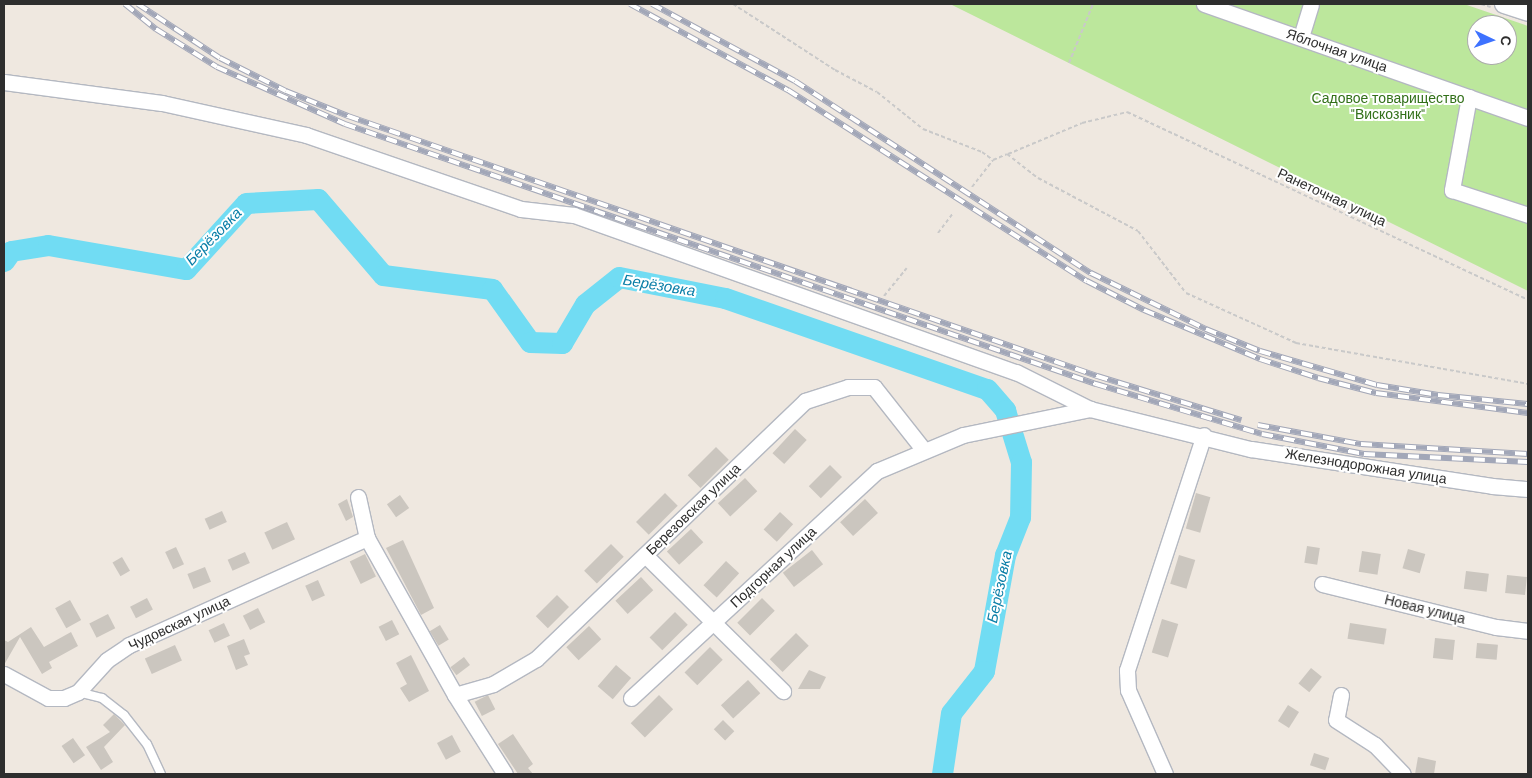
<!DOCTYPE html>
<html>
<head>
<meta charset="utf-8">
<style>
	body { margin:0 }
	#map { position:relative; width:1532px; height:778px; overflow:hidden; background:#efe8e0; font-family:"DM Sans",sans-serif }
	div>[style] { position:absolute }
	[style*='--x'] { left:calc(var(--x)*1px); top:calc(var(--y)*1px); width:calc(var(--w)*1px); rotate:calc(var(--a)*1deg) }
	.green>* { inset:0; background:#bce79c }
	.river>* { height:21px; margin:-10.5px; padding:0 10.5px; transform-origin:10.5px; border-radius:10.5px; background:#71dcf3 }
	.building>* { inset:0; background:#cbc6bf; transform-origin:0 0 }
	.path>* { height:2px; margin-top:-1px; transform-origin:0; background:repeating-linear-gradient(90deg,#c9c9c9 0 4px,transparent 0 6.5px) }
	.roads { filter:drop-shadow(1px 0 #b4b8c1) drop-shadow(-1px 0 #b4b8c1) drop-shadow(0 1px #b4b8c1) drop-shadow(0 -1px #b4b8c1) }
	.service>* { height:8px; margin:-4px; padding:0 4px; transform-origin:4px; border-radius:4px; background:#fff }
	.minor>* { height:15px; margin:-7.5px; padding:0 7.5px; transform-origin:7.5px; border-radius:7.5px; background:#fff }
	.tertiary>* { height:18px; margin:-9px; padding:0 9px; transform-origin:9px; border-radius:9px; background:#fff }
	.rail>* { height:5.5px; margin-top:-2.75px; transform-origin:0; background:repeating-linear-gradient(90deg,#fff 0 11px,#a2a7b8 0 22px); box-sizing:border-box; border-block:1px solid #a2a7b8 }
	span { translate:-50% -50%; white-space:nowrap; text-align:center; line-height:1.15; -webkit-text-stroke:4px #fff; paint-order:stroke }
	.street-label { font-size:14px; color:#2e2e2e }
	.park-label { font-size:14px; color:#327019 }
	.water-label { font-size:15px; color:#097ea7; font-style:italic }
	.frame { position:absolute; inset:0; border:5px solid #2e2e2e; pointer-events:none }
	.north { position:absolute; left:1467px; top:15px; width:50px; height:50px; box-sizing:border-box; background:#fff; border:1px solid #ababab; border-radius:50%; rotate:93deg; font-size:14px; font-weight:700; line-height:20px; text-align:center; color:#2e2e2e }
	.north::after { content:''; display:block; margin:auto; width:18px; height:22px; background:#3e72ff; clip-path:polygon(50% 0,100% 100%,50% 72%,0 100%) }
</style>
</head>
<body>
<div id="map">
	<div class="green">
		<i style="clip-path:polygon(evenodd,950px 4px,1464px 4px,1528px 26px,1528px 291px,950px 4px,1477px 25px,1507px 25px,1507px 55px,1477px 55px,1477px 25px)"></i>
	</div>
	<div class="river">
		<i style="--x:4;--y:261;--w:12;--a:-55"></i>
		<i style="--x:11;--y:251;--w:37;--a:-9"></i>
		<i style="--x:48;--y:245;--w:140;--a:9.9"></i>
		<i style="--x:186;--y:269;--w:89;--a:-47.7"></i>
		<i style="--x:246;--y:203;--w:72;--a:-3.2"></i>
		<i style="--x:318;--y:199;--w:100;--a:49.5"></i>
		<i style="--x:383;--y:275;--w:110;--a:7.3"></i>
		<i style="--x:492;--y:289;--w:65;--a:54.4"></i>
		<i style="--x:530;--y:342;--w:32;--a:2"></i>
		<i style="--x:562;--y:343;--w:45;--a:-59.5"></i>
		<i style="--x:585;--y:304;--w:43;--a:-38.5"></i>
		<i style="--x:619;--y:277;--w:108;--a:11.2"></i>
		<i style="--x:725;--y:298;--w:277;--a:19.2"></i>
		<i style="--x:987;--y:389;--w:28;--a:49"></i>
		<i style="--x:1005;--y:410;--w:54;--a:72.9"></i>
		<i style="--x:1021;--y:462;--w:55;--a:91"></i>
		<i style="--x:1020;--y:517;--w:41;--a:111.5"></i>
		<i style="--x:1005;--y:555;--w:118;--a:100.3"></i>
		<i style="--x:984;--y:671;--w:53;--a:128.2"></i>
		<i style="--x:951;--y:713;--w:62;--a:98.4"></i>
	</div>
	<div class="building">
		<i style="left:795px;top:429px;width:16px;height:33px;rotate:43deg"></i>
		<i style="left:716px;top:447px;width:18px;height:40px;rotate:45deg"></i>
		<i style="left:830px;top:465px;width:17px;height:30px;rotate:45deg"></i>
		<i style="left:745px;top:478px;width:18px;height:37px;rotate:47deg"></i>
		<i style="left:665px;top:493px;width:18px;height:41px;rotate:45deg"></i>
		<i style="left:1196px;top:493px;width:15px;height:37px;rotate:16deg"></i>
		<i style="left:400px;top:495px;width:16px;height:16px;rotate:55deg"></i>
		<i style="clip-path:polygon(347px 499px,353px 517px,346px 521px,338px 504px)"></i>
		<i style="left:865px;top:499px;width:19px;height:34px;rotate:47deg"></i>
		<i style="left:222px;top:511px;width:12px;height:19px;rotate:66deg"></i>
		<i style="left:780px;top:512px;width:18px;height:24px;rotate:43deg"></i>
		<i style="left:287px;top:522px;width:19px;height:25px;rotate:65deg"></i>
		<i style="left:691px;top:529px;width:18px;height:33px;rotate:47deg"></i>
		<i style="clip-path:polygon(403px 540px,434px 608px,421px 615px,386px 548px)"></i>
		<i style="left:611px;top:544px;width:18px;height:38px;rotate:45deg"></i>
		<i style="left:1307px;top:546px;width:13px;height:17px;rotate:9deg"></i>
		<i style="left:176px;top:547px;width:19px;height:12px;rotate:65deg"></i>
		<i style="left:1408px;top:549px;width:18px;height:20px;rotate:16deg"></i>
		<i style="left:812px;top:550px;width:18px;height:37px;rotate:52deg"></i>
		<i style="left:1362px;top:551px;width:19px;height:21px;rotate:9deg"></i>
		<i style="left:245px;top:552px;width:12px;height:19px;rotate:66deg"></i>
		<i style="left:365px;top:554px;width:25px;height:17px;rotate:64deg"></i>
		<i style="left:1179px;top:555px;width:17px;height:30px;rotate:17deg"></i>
		<i style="left:122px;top:557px;width:16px;height:11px;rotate:60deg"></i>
		<i style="left:726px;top:561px;width:18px;height:33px;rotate:43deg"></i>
		<i style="left:205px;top:567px;width:16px;height:19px;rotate:68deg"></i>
		<i style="left:1466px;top:571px;width:23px;height:18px;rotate:7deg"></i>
		<i style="left:1507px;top:575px;width:20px;height:18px;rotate:6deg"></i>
		<i style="left:641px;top:577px;width:18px;height:35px;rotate:47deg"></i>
		<i style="left:318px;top:580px;width:17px;height:14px;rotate:66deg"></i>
		<i style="left:557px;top:595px;width:17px;height:30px;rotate:45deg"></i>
		<i style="left:147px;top:598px;width:13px;height:19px;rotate:63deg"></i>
		<i style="left:762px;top:598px;width:18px;height:35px;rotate:45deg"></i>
		<i style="left:70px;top:600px;width:23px;height:17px;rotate:61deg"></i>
		<i style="left:258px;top:608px;width:16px;height:17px;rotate:63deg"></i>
		<i style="left:675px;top:612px;width:18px;height:36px;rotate:45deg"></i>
		<i style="left:108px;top:614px;width:16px;height:21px;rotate:63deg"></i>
		<i style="left:1162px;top:619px;width:17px;height:35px;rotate:17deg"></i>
		<i style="left:392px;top:620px;width:16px;height:15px;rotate:63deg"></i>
		<i style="left:224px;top:623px;width:14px;height:17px;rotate:65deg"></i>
		<i style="left:1350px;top:623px;width:37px;height:16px;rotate:9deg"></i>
		<i style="left:440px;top:625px;width:17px;height:12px;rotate:59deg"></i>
		<i style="left:589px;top:626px;width:18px;height:31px;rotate:47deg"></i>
		<i style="clip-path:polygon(31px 627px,44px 647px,71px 632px,78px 646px,49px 662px,52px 668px,42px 674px,20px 637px,4px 665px,4px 640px,8px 642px)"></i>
		<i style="left:796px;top:633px;width:18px;height:37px;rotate:45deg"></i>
		<i style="left:1435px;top:638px;width:20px;height:20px;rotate:6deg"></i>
		<i style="clip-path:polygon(244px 639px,250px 654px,244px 656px,248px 665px,236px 670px,227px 646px)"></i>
		<i style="left:1477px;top:643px;width:21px;height:15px;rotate:5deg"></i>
		<i style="left:175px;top:645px;width:17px;height:33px;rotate:66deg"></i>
		<i style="left:710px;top:647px;width:18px;height:36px;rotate:45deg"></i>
		<i style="clip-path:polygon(411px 655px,429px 691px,409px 702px,400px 688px,407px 684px,396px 663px)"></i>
		<i style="left:464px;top:657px;width:10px;height:17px;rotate:53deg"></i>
		<i style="left:616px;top:665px;width:20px;height:28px;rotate:41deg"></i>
		<i style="left:1311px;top:668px;width:14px;height:20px;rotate:39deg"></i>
		<i style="clip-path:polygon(809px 670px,826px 677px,820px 689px,798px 689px)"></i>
		<i style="left:748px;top:680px;width:18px;height:37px;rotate:47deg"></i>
		<i style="left:488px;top:695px;width:16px;height:15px;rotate:63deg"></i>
		<i style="left:659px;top:695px;width:20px;height:40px;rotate:45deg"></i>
		<i style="left:1288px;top:705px;width:13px;height:19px;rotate:32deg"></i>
		<i style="clip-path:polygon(114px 714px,125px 725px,104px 747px,113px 762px,101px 770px,86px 747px,110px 732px,103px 725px)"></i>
		<i style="left:723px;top:720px;width:16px;height:13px;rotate:45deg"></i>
		<i style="clip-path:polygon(513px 734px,533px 764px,528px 768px,533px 774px,518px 774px,498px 744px)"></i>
		<i style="left:452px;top:735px;width:19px;height:17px;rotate:62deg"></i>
		<i style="left:73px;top:738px;width:21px;height:14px;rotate:55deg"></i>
		<i style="left:1314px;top:753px;width:16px;height:13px;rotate:18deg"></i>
		<i style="clip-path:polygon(1418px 757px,1436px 761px,1434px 774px,1415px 774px)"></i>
	</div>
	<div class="path">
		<i style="--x:733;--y:4;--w:121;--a:32.9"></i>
		<i style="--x:835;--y:70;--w:47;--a:27.6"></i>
		<i style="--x:877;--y:92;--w:59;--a:38.8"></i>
		<i style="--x:923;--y:129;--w:63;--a:21.3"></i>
		<i style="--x:982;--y:152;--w:14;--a:36"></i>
		<i style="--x:993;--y:160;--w:15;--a:-23"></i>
		<i style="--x:1007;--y:154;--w:39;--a:38"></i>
		<i style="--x:1038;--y:178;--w:113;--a:27.9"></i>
		<i style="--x:1138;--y:231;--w:78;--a:52.3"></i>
		<i style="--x:1186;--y:293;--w:121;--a:24.4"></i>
		<i style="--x:1296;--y:343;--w:236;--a:10"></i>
		<i style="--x:1481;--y:4;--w:10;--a:17"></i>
		<i style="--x:1069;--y:63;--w:64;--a:-67.9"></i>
		<i style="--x:1008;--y:154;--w:80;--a:-22.7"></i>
		<i style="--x:1082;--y:123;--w:46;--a:-13.7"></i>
		<i style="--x:1127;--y:112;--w:443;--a:25.1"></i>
		<i style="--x:972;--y:187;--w:34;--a:-52"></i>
		<i style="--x:938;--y:233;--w:25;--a:-53"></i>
		<i style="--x:884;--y:296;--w:36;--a:-51"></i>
	</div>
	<div class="roads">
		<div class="service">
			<i style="--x:78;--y:692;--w:25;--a:14"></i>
			<i style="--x:102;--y:698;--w:28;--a:38"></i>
			<i style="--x:124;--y:715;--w:37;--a:52"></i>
			<i style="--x:147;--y:744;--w:33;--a:65"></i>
		</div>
		<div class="minor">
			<i style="--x:1204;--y:4;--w:343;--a:19.4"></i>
			<i style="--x:1301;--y:37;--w:34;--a:-73"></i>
			<i style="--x:4;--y:82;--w:159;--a:7.6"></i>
			<i style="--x:162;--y:103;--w:148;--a:12.5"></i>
			<i style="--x:306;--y:135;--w:227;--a:19"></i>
			<i style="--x:521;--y:209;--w:53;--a:6.5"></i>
			<i style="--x:574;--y:215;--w:469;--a:19.6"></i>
			<i style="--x:1016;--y:372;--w:83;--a:26.6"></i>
			<i style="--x:1090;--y:409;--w:166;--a:14"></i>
			<i style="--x:1251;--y:449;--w:244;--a:8.7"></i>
			<i style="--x:1492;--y:486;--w:36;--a:5"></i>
			<i style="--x:1469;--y:97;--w:95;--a:100.4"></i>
			<i style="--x:1452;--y:190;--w:80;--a:18.2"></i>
			<i style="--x:358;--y:497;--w:42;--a:77.6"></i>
			<i style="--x:367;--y:538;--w:180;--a:60.7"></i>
			<i style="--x:455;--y:695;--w:93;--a:57.7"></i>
			<i style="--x:645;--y:555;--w:194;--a:44.6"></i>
			<i style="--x:1322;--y:584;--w:179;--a:13.9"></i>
			<i style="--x:1496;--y:627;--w:32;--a:7"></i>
			<i style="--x:4;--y:674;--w:50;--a:28.6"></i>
			<i style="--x:48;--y:698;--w:16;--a:0"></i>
			<i style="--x:64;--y:698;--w:15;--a:-23"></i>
			<i style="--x:78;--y:692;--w:43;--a:-47.8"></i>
			<i style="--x:107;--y:660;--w:27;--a:-34"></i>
			<i style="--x:129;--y:645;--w:261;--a:-24.2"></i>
			<i style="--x:455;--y:695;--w:40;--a:-16"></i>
			<i style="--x:493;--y:684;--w:50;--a:-30.2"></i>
			<i style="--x:536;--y:659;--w:373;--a:-43.8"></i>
			<i style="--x:805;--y:401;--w:45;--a:-18"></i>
			<i style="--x:848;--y:387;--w:26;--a:0"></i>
			<i style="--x:874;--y:387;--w:79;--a:51.7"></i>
			<i style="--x:1341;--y:695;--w:25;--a:101"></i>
			<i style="--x:1336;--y:720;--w:46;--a:32.7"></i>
			<i style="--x:1375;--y:745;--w:40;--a:46"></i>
			<i style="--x:631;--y:698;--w:335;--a:-42.7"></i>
			<i style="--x:877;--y:471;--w:93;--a:-22.7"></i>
			<i style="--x:963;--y:435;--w:130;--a:-11.6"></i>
			<i style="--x:1165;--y:774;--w:92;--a:-113.8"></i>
			<i style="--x:1128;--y:690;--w:20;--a:-93"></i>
			<i style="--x:1127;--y:670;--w:247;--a:-71.9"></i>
		</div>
		<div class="tertiary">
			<i style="--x:1504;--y:4;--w:25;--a:18"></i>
		</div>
	</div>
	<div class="rail">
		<i style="--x:125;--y:4;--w:40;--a:39"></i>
		<i style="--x:156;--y:29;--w:72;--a:31.9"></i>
		<i style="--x:217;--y:67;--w:140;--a:24"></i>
		<i style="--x:345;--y:124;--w:795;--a:19.1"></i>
		<i style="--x:1096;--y:384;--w:173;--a:16.8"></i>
		<i style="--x:1262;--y:434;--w:104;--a:11.1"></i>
		<i style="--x:1364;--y:454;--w:164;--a:2.8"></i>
		<i style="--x:138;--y:4;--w:98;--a:33.4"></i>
		<i style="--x:220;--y:58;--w:74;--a:26.6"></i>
		<i style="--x:286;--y:91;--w:67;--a:22"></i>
		<i style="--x:348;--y:116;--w:793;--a:19.14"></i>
		<i style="--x:1097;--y:376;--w:151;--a:17"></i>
		<i style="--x:630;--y:4;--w:180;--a:28.6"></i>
		<i style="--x:788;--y:90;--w:355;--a:32.6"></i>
		<i style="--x:1087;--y:281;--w:64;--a:27"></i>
		<i style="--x:1144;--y:310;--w:126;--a:22.9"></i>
		<i style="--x:1260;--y:359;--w:61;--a:18.1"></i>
		<i style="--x:1318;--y:378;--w:60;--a:14.5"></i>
		<i style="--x:1376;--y:393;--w:153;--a:7.5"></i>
		<i style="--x:652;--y:4;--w:162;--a:28.3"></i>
		<i style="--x:795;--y:81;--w:353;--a:33"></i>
		<i style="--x:1091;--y:273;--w:128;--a:26"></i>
		<i style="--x:1206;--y:329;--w:58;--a:22.2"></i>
		<i style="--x:1260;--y:351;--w:122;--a:16.2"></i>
		<i style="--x:1377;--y:385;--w:62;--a:9.3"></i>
		<i style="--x:1438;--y:395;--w:90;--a:5.7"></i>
		<i style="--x:1258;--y:425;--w:105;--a:10.5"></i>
		<i style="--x:1361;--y:444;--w:167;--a:3.4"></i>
	</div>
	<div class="street-label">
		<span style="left:1337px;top:50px;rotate:19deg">Яблочная улица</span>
		<span style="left:1332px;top:197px;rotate:25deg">Ранеточная улица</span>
		<span style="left:1366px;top:466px;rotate:9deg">Железнодорожная улица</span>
		<span style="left:693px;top:509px;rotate:-44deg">Березовская улица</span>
		<span style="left:773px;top:567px;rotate:-43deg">Подгорная улица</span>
		<span style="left:1425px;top:609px;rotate:14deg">Новая улица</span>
		<span style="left:179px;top:623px;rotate:-25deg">Чудовская улица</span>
	</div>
	<div class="park-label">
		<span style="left:1388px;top:106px">Садовое товарищество<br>"Вискозник"</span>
	</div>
	<div class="water-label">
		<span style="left:214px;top:237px;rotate:-46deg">Берёзовка</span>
		<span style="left:659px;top:286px;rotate:9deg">Берёзовка</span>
		<span style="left:1000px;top:587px;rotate:-78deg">Берёзовка</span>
	</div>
	<div class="frame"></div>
	<div class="north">С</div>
</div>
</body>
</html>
